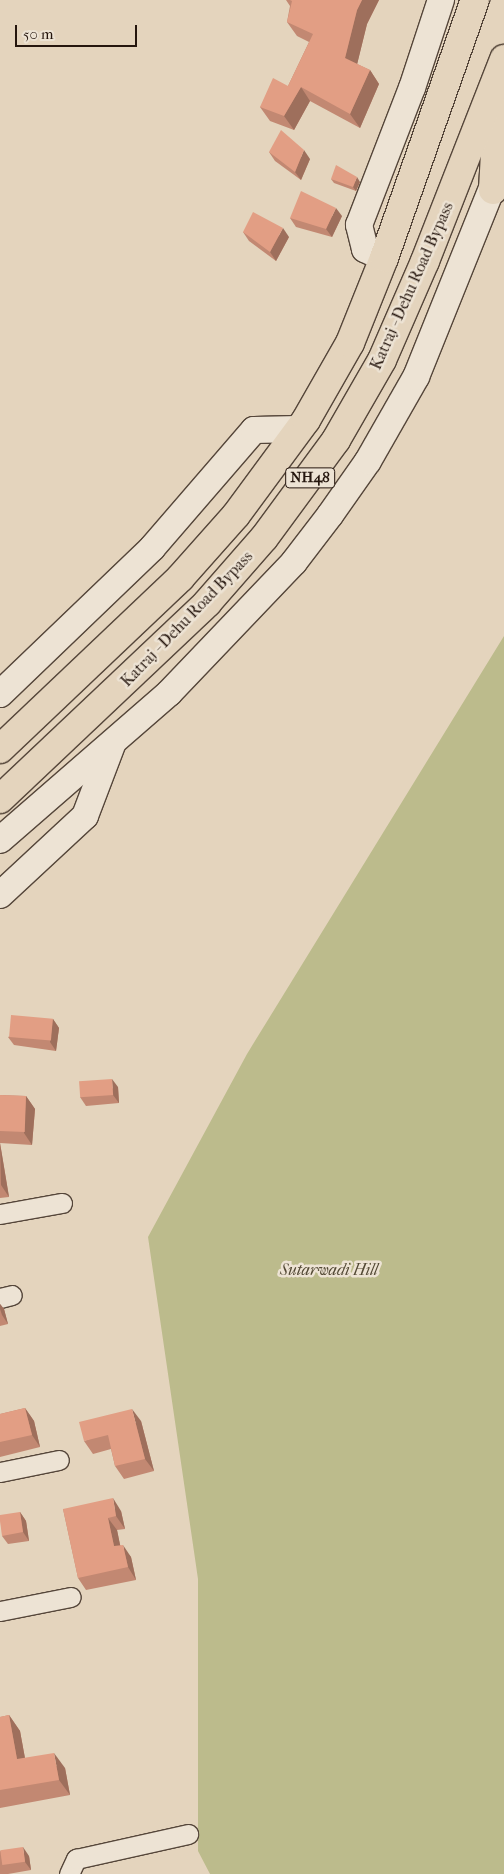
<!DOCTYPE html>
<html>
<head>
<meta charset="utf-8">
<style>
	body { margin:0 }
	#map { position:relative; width:504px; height:1874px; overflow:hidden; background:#e4d4bd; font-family:"IM FELL French Canon",serif }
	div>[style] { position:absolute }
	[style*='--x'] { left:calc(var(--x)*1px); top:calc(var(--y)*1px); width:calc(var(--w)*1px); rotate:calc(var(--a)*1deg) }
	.green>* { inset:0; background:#bcbb8c }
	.roads { filter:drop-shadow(1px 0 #55463a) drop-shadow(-1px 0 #55463a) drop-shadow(0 1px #55463a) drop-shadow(0 -1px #55463a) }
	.street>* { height:19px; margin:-9.5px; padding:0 9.5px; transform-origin:9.5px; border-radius:9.5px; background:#ede3d4 }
	.secondary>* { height:26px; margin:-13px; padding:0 13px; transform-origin:13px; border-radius:13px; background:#ede3d4 }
	.highway>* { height:28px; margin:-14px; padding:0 14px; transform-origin:14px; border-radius:14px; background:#e4d4bd }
	.wall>* { inset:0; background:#c28872 }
	.shaded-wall>* { inset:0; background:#9e6f5c }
	.building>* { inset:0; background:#e29e84; transform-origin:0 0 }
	span { translate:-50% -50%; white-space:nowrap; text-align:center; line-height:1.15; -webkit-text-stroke:5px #ede3d4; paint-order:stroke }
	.shield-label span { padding:1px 4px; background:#ede3d4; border:1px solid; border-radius:4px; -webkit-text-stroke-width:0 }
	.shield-label { font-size:15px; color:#25160e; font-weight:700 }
	.street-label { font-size:16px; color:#25160e }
	.park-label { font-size:16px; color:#524834; font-style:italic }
	.scale { position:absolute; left:15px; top:25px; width:122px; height:22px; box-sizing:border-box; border:2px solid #25160e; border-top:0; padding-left:6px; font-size:15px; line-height:18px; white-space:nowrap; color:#25160e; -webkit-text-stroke:4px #ede3d4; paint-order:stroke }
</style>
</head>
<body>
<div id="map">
	<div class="green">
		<i style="clip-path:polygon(504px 636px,504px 1874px,210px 1874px,198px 1851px,198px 1579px,148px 1237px,247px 1054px)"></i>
	</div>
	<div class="roads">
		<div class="street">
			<i style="--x:0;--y:1214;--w:63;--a:-10.1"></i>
			<i style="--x:0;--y:1298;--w:12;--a:-14"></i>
			<i style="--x:0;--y:1472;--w:60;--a:-11.5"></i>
			<i style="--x:0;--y:1611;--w:72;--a:-11.2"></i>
			<i style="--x:69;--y:1874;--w:17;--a:-65"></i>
			<i style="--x:76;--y:1859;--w:115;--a:-12.6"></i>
		</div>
		<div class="secondary">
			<i style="--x:384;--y:258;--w:21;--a:-155"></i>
			<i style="--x:365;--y:249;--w:25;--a:-104"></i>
			<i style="--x:359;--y:225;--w:147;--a:-68.9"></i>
			<i style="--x:412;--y:88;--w:93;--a:-71.8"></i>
			<i style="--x:0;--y:694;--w:211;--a:-43.8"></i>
			<i style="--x:152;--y:548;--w:156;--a:-49.2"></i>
			<i style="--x:254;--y:430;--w:45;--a:-1.3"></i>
			<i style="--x:0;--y:840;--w:224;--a:-41"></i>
			<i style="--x:169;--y:693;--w:181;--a:-46.3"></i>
			<i style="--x:294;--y:562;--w:59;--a:-52.5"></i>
			<i style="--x:330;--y:515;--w:66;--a:-54.9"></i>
			<i style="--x:368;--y:461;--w:97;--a:-60.3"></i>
			<i style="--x:416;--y:377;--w:225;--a:-68.1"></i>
			<i style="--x:0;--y:895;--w:116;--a:-42.9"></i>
			<i style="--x:85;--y:816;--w:76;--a:-69.2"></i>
		</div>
		<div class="highway">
			<i style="--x:493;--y:190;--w:92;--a:-86.9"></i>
			<i style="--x:0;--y:749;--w:248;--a:-43.5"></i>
			<i style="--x:180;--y:578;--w:84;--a:-48.4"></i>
			<i style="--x:236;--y:515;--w:118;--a:-53.6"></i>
			<i style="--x:306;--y:420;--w:89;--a:-60.3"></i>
			<i style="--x:350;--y:343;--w:92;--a:-68.2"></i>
			<i style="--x:384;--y:258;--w:274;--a:-70.6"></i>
			<i style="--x:0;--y:799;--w:285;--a:-43.4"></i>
			<i style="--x:207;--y:603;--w:86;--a:-48.8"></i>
			<i style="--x:264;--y:538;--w:122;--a:-53.7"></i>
			<i style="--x:336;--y:440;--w:92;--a:-60.1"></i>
			<i style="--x:382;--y:360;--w:108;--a:-66.5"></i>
			<i style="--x:425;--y:261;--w:217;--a:-68.6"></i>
		</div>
	</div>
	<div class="wall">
		<i style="clip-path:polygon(286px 0,379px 0,367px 24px,357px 64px,370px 70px,379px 84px,360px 128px,310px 101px,294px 130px,270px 121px,260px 107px,288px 86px,309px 42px,297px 36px,287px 22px,290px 6px)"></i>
		<i style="clip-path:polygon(269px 152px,310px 159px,301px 180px,275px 161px)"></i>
		<i style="clip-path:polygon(331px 179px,360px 182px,356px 191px,334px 183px)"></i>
		<i style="clip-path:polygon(342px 216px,332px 237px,296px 227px,290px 218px)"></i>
		<i style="clip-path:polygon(243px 232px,289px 237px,276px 261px,249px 241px)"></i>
		<i style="clip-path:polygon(53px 1019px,59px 1028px,56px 1051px,14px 1045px,8px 1037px)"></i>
		<i style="clip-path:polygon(118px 1087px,119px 1103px,86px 1106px,80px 1097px)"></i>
		<i style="clip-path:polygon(0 1095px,26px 1096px,35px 1109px,32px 1145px,0 1143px,9px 1197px,0 1198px)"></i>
		<i style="clip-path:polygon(0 1304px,4px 1309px,8px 1324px,0 1326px)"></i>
		<i style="clip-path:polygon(25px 1408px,34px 1421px,40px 1447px,0 1457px,0 1414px)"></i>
		<i style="clip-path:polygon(141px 1421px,154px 1471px,124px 1479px,115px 1466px,111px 1449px,93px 1454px,84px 1441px)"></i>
		<i style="clip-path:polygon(63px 1509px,121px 1511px,125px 1529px,117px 1530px,120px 1545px,131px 1557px,136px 1580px,86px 1590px,78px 1578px)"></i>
		<i style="clip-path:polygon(20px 1512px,26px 1521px,29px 1541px,8px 1544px,2px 1536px)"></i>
		<i style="clip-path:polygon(9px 1715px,20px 1731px,25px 1758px,65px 1768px,70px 1795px,0 1808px,0 1717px)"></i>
		<i style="clip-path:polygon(0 1851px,29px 1856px,31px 1870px,8px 1874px,0 1874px)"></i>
	</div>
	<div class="shaded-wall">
		<i style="clip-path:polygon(362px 0,379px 0,367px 24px,355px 73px,345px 58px,357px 10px)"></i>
		<i style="clip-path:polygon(370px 70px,379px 84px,360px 128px,350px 114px)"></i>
		<i style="clip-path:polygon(301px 87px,310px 101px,294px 130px,284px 116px)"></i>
		<i style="clip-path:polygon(304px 150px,310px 159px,301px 180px,295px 172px)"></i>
		<i style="clip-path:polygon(357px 177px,360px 182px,356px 191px,353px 187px)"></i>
		<i style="clip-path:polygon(336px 208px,342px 216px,332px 237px,326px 229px)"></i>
		<i style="clip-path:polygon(283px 228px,289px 237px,276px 261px,270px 252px)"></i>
		<i style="clip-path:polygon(53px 1019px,59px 1028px,56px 1051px,50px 1042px)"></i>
		<i style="clip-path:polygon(112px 1079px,118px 1087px,119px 1103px,113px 1095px)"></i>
		<i style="clip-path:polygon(26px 1096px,35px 1109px,32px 1145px,24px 1133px)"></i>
		<i style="clip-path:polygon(0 1143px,9px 1197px,1px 1185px)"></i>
		<i style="clip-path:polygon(0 1304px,4px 1309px,8px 1324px,2px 1315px,0 1309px)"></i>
		<i style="clip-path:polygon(25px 1408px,34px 1421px,40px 1447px,32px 1435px)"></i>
		<i style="clip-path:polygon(132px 1409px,141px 1421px,154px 1471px,145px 1459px)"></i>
		<i style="clip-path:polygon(113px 1498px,121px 1511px,125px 1529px,116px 1516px)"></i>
		<i style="clip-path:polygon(20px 1512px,26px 1521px,29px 1541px,23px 1532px)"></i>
		<i style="clip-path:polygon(108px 1518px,117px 1530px,123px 1559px,114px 1546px)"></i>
		<i style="clip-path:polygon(123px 1545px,131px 1557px,136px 1580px,128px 1567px)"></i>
		<i style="clip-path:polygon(9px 1715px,20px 1731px,28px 1775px,17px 1759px)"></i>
		<i style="clip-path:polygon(54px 1753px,65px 1768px,70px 1795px,59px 1780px)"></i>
		<i style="clip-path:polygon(23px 1847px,29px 1856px,31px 1870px,25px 1862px)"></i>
	</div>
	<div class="building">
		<i style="clip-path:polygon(290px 0,362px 0,357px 10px,345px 58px,370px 70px,350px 114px,301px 87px,284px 116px,260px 107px,273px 78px,288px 86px,313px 34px,287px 22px,292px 1px)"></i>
		<i style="clip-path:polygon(281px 130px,304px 150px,295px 172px,269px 152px)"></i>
		<i style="clip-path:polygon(336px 165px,357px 177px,353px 187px,331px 179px)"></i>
		<i style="clip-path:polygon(301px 191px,336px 208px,326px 229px,290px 218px)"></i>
		<i style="clip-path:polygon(253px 212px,283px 228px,270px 252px,243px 232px)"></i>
		<i style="left:11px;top:1015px;width:42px;height:22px;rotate:5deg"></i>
		<i style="left:112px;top:1079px;width:16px;height:33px;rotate:86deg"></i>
		<i style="left:0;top:1095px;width:26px;height:36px;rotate:2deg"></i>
		<i style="clip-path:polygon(25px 1408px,32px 1435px,0 1442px,0 1414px)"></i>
		<i style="clip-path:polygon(132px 1409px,145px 1459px,115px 1466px,108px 1435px,84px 1441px,79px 1422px)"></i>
		<i style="clip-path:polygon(113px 1498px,116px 1516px,108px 1518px,114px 1546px,123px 1545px,128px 1567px,78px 1578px,63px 1509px)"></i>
		<i style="clip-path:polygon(20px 1512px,23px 1532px,2px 1536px,0 1521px,0 1515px)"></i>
		<i style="clip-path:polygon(9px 1715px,17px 1759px,54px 1753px,59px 1780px,0 1790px,0 1717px)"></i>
		<i style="left:23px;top:1847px;width:15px;height:23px;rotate:82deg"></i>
	</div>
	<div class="shield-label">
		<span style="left:310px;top:478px">NH48</span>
	</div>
	<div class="street-label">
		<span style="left:412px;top:286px;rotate:-66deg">Katraj - Dehu Road Bypass</span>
		<span style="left:187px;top:619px;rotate:-46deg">Katraj - Dehu Road Bypass</span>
	</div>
	<div class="park-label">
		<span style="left:329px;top:1270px">Sutarwadi Hill</span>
	</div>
	<div class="scale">50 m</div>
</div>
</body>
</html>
